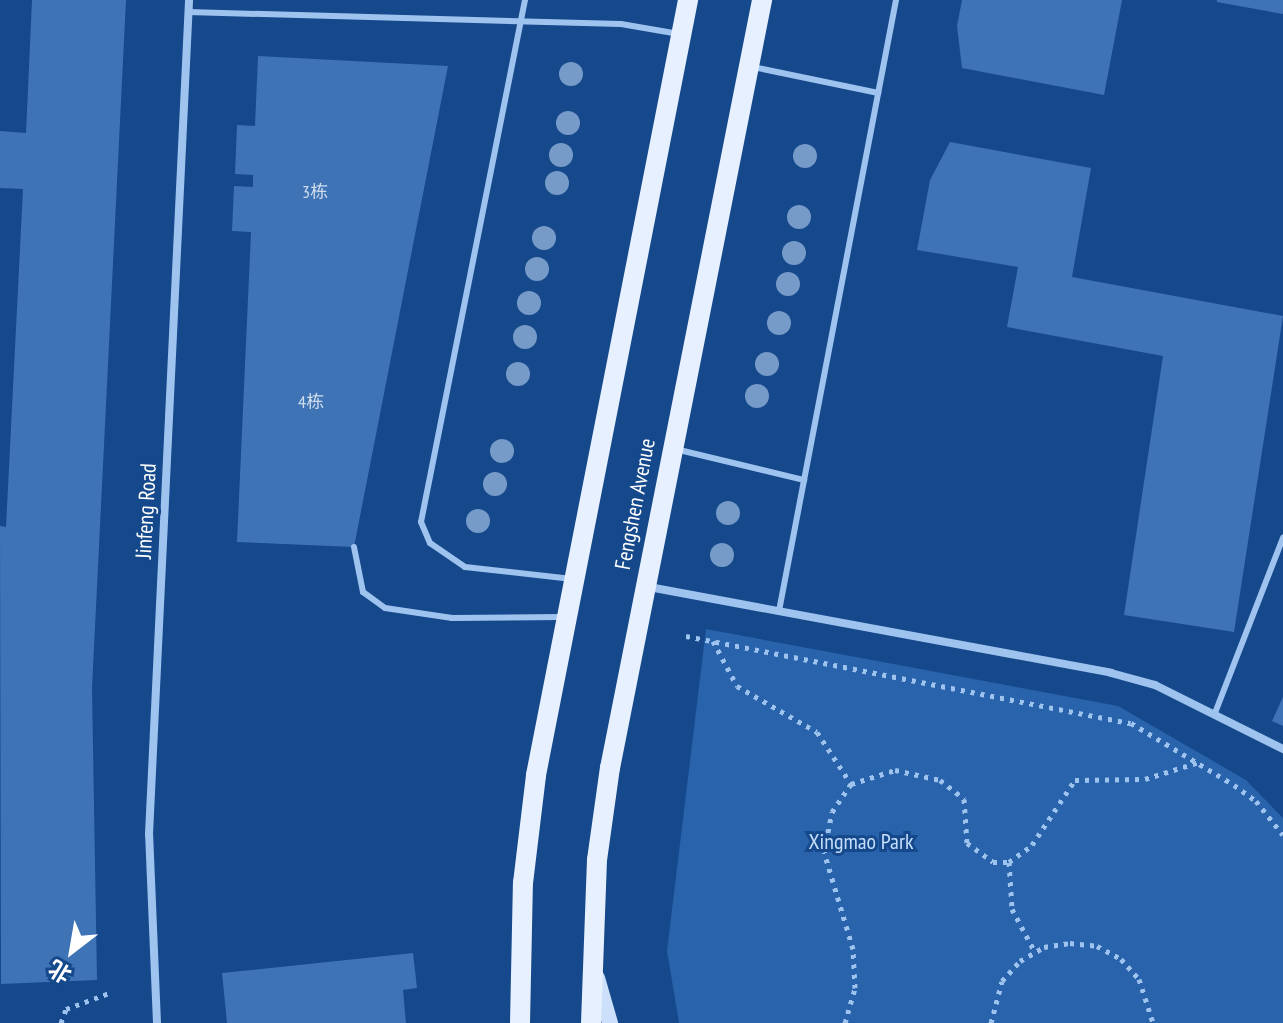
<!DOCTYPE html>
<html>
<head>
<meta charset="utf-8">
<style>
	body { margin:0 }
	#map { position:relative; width:1283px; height:1023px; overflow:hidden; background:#15498c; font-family:"PT Sans Narrow","Noto Sans SC",sans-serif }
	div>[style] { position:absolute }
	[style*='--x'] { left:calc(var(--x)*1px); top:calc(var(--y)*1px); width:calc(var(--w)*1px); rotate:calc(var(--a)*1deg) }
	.green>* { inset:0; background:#2863ab }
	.building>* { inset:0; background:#3e73b5 }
	.path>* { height:5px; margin-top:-2.5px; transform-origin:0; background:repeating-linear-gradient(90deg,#9fc3ef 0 4px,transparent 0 10px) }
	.lane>* { height:6px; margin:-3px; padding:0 3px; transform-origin:3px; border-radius:3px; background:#9fc3ef }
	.street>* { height:8px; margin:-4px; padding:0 4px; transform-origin:4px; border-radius:4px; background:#9fc3ef }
	.secondary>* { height:16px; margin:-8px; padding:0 8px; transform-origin:8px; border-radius:8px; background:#cde0fb }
	.primary>* { height:20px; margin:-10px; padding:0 10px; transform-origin:10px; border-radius:10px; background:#e7f0ff }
	.trees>* { width:24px; height:24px; margin:-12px; border-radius:50%; background:#769bc9 }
	span { translate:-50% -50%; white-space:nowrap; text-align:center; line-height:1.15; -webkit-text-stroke:6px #15498c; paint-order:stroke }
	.number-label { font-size:18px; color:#cfdcec }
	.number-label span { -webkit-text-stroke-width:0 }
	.street-label { font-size:22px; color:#fff }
	.park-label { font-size:22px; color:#c5defb }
	.north { position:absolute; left:32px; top:911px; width:80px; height:80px; -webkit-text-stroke:6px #15498c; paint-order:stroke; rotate:211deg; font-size:22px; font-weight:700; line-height:32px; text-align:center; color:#fff }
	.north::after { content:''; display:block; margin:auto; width:28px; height:36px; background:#fff; clip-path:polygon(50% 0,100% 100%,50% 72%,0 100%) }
</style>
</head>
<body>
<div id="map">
	<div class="green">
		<i style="clip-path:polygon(706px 629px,1118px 706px,1246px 780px,1283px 818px,1283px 1023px,679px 1023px,667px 951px)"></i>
	</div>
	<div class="building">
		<i style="clip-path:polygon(32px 0,126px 0,92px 688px,97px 980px,1px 984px,0 526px,6px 527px,23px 189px,0 188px,0 131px,26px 133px)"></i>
		<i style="clip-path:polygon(962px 0,1122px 0,1104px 95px,962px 68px,957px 26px)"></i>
		<i style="clip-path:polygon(1217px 0,1283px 0,1283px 14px,1217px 2px)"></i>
		<i style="clip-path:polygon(258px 56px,448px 66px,354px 547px,237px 542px,251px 232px,232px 231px,234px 186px,253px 187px,253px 175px,235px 174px,237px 125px,255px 126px)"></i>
		<i style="clip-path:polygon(950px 142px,1091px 168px,1072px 277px,1283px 316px,1234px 632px,1124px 615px,1163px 356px,1007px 327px,1018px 267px,917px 250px,930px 180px)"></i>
		<i style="clip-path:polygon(1283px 697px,1283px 726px,1272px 721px)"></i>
		<i style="clip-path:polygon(413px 953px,417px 988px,403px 990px,406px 1023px,227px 1023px,222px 973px)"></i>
	</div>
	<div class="path">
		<i style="--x:686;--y:636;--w:453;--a:11.1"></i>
		<i style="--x:1131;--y:723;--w:120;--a:31"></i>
		<i style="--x:1234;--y:785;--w:27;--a:36"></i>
		<i style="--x:1256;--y:801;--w:43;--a:51.5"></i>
		<i style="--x:713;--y:641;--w:51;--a:61.9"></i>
		<i style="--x:737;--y:686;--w:92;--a:29.9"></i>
		<i style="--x:817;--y:732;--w:62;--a:56.8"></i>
		<i style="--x:1009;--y:862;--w:47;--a:86.3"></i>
		<i style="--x:1012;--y:909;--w:49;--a:61.9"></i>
		<i style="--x:61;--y:1023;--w:15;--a:-70"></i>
		<i style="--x:66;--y:1009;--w:49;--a:-20.3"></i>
		<i style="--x:845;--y:1023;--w:36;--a:-74"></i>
		<i style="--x:855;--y:988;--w:39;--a:-93"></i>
		<i style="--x:853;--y:949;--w:101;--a:-106.6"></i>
		<i style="--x:824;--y:852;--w:41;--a:-78.7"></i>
		<i style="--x:832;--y:812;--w:34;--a:-56"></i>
		<i style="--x:851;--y:784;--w:46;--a:-17.7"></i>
		<i style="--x:895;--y:770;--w:46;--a:12.5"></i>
		<i style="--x:940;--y:780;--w:31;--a:38"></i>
		<i style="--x:964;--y:799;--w:44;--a:86.1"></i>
		<i style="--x:967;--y:843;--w:32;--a:36"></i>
		<i style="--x:993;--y:862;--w:16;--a:0"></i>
		<i style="--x:1009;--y:862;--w:29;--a:-36"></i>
		<i style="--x:1032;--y:845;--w:78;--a:-56.5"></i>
		<i style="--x:1075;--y:780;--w:70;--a:-0.8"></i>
		<i style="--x:1145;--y:779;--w:57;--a:-17.5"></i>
		<i style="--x:991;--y:1023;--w:43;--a:-75.3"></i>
		<i style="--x:1002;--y:981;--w:27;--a:-48"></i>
		<i style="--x:1020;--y:961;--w:28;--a:-30"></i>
		<i style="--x:1044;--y:947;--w:26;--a:-9"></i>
		<i style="--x:1070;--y:943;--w:27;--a:6"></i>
		<i style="--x:1097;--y:946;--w:27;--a:28"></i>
		<i style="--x:1121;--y:959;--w:27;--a:48"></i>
		<i style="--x:1139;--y:979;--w:46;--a:72.3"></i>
	</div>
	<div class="lane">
		<i style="--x:525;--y:0;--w:532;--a:101.27"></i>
		<i style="--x:421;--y:522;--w:23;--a:67"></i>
		<i style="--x:430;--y:543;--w:42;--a:34.4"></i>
		<i style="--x:465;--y:567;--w:108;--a:6.4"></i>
		<i style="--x:188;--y:12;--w:433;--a:1.6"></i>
		<i style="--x:621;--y:24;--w:59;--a:9.8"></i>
		<i style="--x:753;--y:67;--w:128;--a:11.7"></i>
		<i style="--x:675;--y:449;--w:133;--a:13.5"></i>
		<i style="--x:354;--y:547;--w:46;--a:78.7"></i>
		<i style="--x:363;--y:592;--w:27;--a:36"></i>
		<i style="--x:385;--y:608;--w:68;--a:8.5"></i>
		<i style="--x:452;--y:618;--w:109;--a:-0.5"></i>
		<i style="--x:779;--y:611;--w:622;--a:-79.16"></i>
		<i style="--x:1215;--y:713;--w:188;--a:-68.8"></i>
	</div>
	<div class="street">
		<i style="--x:649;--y:587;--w:470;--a:10.5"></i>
		<i style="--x:1111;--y:673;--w:46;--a:15.3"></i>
		<i style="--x:1155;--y:685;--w:143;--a:26.6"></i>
		<i style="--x:157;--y:1023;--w:189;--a:-92.4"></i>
		<i style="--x:149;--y:834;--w:835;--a:-87.25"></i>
	</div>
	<div class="secondary">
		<i style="--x:597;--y:978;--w:47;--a:73.9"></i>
	</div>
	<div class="primary">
		<i style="--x:520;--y:1023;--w:140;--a:-88.8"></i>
		<i style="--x:523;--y:883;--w:109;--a:-83.1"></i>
		<i style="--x:536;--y:775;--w:790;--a:-78.9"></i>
		<i style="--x:591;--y:1023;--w:163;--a:-87.9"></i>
		<i style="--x:597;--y:860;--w:93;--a:-82"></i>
		<i style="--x:610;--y:768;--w:783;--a:-78.8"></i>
	</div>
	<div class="trees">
		<i style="left:571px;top:74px"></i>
		<i style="left:568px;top:123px"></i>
		<i style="left:561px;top:155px"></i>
		<i style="left:805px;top:156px"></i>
		<i style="left:557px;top:183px"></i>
		<i style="left:799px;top:217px"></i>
		<i style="left:544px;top:238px"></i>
		<i style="left:794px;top:253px"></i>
		<i style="left:537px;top:269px"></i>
		<i style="left:788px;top:284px"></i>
		<i style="left:529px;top:303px"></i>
		<i style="left:779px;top:323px"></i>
		<i style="left:525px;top:337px"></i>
		<i style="left:767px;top:364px"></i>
		<i style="left:518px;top:374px"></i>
		<i style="left:757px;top:396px"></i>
		<i style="left:502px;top:451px"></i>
		<i style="left:495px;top:484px"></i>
		<i style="left:728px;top:513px"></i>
		<i style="left:478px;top:521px"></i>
		<i style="left:722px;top:555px"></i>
	</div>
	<div class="number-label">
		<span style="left:315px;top:192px">3栋</span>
		<span style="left:311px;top:402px">4栋</span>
	</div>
	<div class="street-label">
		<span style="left:635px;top:504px;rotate:-79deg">Fengshen Avenue</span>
		<span style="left:146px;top:511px;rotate:-87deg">Jinfeng Road</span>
	</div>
	<div class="park-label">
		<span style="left:861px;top:842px">Xingmao Park</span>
	</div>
	<div class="north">北</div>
</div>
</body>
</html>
